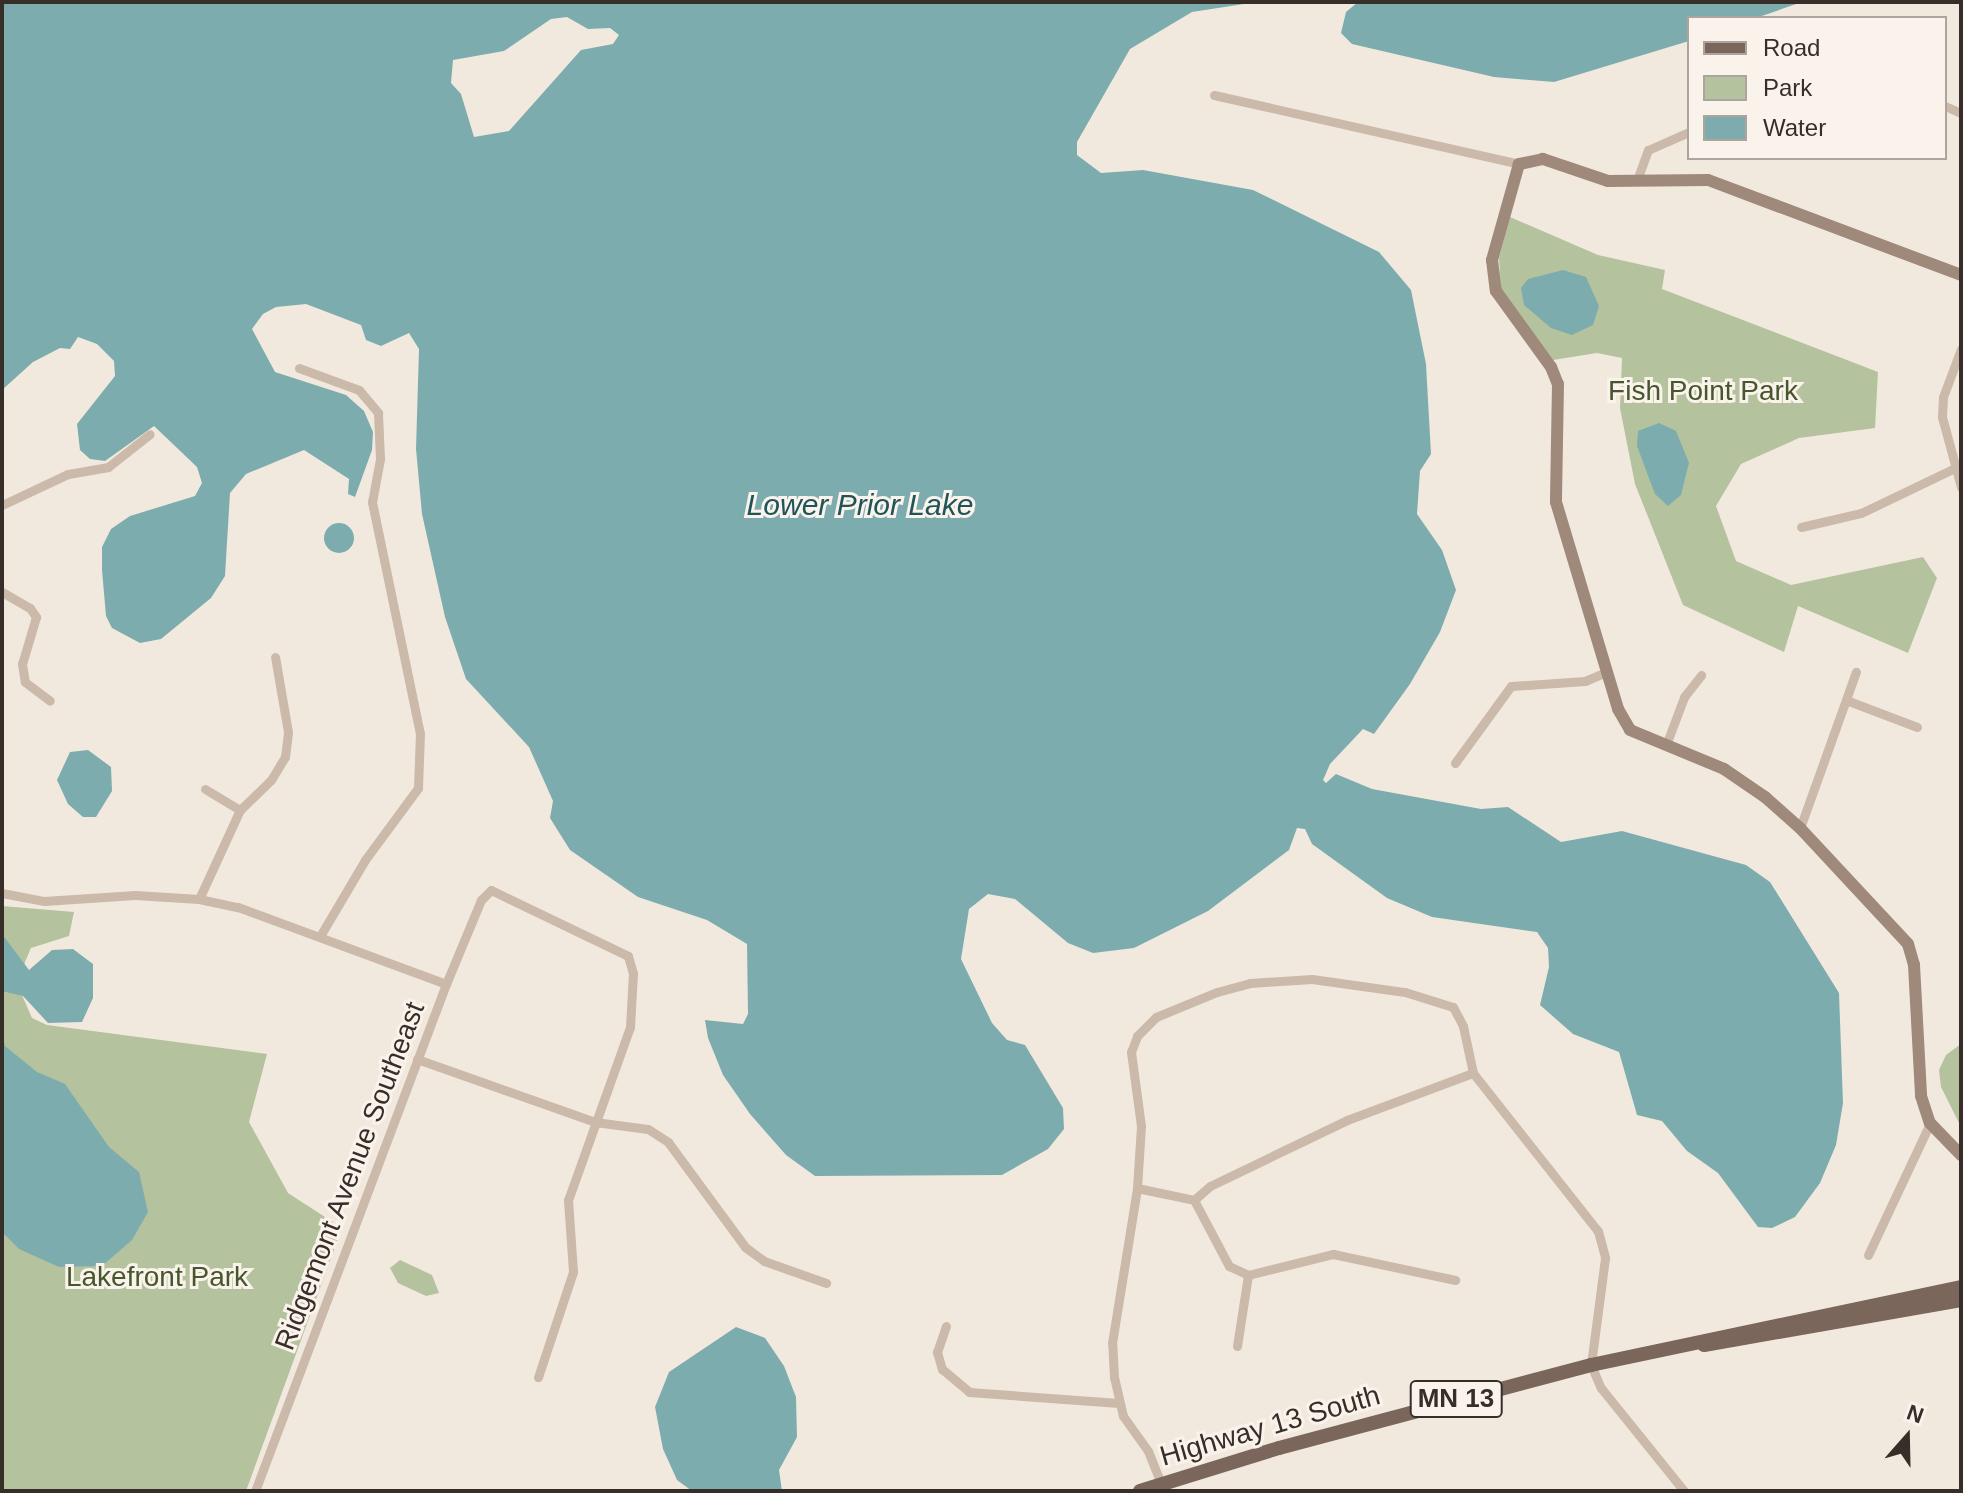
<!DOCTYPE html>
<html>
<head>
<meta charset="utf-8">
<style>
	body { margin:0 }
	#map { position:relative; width:1963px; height:1493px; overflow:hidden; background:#f2e9de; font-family:Arial,sans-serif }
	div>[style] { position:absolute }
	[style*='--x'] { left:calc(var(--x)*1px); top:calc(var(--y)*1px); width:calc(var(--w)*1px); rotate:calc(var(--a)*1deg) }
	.green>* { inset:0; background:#b5c29e }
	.water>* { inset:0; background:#7dacaf }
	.round { border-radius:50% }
	.street>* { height:9px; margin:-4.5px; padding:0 4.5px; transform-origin:4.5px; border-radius:4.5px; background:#cbb9aa }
	.secondary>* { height:12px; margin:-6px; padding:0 6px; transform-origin:6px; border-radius:6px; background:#9e897b }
	.primary>* { height:14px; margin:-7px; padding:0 7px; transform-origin:7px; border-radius:7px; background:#7a665b }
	span { translate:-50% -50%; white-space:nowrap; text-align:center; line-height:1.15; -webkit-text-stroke:6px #faf3eb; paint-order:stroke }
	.shield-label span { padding:2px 6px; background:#faf3eb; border:2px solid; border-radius:6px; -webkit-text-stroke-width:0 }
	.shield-label { font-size:26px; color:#382e29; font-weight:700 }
	.park-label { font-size:28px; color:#46562d }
	.street-label { font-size:28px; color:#382e29 }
	.water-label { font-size:30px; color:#1f555a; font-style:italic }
	.frame { position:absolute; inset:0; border:4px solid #382e29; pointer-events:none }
	.legend { position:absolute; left:1687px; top:16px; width:260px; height:144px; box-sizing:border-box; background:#faf3eb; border:2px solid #aca49d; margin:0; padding:10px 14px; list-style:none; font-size:24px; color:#382e29 }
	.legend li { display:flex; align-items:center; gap:16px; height:40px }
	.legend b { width:40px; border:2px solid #aca49d }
	.north { position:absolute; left:1867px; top:1397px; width:80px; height:80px; -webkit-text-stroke:6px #faf3eb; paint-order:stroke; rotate:20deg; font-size:22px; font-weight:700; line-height:32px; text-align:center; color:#382e29 }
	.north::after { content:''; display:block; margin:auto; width:28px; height:36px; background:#382e29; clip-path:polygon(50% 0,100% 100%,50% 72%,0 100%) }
</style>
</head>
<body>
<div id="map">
	<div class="green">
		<i style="clip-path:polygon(1510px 217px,1598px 255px,1665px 270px,1662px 289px,1878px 372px,1875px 428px,1799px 438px,1741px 464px,1716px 506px,1736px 561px,1791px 585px,1923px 557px,1937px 578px,1908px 653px,1798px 606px,1784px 652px,1683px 605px,1635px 484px,1620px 408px,1622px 358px,1597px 353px,1553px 360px,1501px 290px,1499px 258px)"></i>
		<i style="clip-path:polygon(2px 906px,74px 912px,69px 936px,31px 948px,25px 962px,18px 986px,32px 1018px,47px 1025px,267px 1054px,249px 1122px,288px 1193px,342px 1228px,246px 1491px,2px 1491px)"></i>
		<i style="clip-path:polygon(1961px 1044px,1961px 1127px,1941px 1087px,1939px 1070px,1946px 1055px)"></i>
		<i style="clip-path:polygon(400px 1260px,432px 1275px,439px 1293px,426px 1296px,398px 1283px,390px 1268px)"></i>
	</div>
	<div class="water">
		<i style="clip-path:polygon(evenodd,2px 2px,1257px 2px,1192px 12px,1130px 49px,1077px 142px,1077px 155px,1101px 173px,1143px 170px,1253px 190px,1379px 252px,1411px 290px,1426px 364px,1431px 454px,1420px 471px,1417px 514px,1442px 550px,1456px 590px,1440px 632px,1410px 684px,1374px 734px,1363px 729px,1330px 764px,1323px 780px,1326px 783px,1336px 774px,1372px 789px,1481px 809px,1508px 807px,1561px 842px,1622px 831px,1746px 865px,1770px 882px,1839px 993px,1843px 1103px,1836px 1145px,1820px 1183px,1795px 1217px,1772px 1228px,1758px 1227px,1718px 1173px,1687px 1151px,1662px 1121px,1637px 1115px,1619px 1052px,1573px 1034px,1540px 1005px,1549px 967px,1548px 948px,1537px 932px,1432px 917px,1387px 898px,1312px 844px,1305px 829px,1297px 828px,1289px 850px,1208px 911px,1134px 948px,1093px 953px,1068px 943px,1015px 899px,988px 894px,969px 909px,961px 959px,992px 1023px,1007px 1040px,1025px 1045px,1063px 1108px,1064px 1129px,1048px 1149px,1002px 1175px,815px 1176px,786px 1155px,750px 1114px,723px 1075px,708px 1038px,705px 1020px,743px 1024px,748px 1014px,747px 944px,707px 920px,638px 897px,570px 850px,550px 818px,553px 801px,529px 747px,466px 679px,445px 617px,422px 514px,416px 449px,419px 349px,409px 333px,381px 346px,366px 340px,361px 325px,306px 304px,276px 307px,263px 314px,252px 329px,275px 372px,346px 395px,364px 411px,373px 432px,372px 450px,355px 497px,348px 494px,349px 479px,304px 450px,246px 474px,230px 493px,225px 576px,211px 598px,161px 639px,140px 643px,112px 628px,106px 616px,102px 570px,102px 547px,111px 529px,130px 516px,195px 496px,202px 483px,197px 467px,154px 426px,105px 461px,90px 459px,80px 450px,77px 424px,115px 376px,114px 361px,97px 344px,78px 337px,70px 349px,60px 348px,33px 362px,2px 390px,2px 2px,567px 17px,588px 29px,610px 28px,619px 35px,613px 44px,581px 50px,509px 131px,474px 137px,461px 94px,451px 83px,453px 60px,504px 51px,551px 19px,567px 17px)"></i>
		<i style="clip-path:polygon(1358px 2px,1802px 2px,1756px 18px,1689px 18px,1689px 41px,1554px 82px,1494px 77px,1352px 44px,1341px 33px,1346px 12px)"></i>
		<i style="clip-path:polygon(1563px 270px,1586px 277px,1599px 306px,1593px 325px,1572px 335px,1551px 328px,1524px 305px,1521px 288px,1528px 279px)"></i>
		<i style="clip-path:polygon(1659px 423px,1676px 431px,1689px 463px,1681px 495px,1668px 506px,1655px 494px,1637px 446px,1638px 431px)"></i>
		<i class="round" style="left:324px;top:523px;width:30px;height:30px"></i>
		<i style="clip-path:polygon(88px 750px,111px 767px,112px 791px,96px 817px,83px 817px,68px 804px,57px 780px,70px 752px)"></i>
		<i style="clip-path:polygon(2px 934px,29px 970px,52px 950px,73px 949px,93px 964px,93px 998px,82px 1022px,48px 1023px,23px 996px,2px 991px)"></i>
		<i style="clip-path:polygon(2px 1034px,5px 1046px,37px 1072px,65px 1084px,109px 1147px,139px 1172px,148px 1212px,132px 1240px,102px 1266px,59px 1267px,19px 1249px,2px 1232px)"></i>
		<i style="clip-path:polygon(736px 1327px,765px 1338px,784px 1366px,796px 1397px,797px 1437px,779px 1470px,782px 1491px,692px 1491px,677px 1480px,663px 1449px,655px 1407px,669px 1372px)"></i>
	</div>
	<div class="street">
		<i style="--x:1214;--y:95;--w:313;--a:12.7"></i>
		<i style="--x:1945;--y:106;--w:17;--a:24"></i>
		<i style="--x:1637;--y:180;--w:32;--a:-70"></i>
		<i style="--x:1648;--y:150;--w:45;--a:-23.7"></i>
		<i style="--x:1961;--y:349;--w:51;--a:110.6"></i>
		<i style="--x:1943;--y:397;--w:20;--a:93"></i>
		<i style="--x:1942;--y:417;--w:73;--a:74.8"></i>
		<i style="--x:299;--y:368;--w:64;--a:20.1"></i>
		<i style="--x:359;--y:390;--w:30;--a:50"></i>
		<i style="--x:378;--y:413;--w:46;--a:87.5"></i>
		<i style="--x:380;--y:459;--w:44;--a:100.5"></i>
		<i style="--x:372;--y:502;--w:236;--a:78.3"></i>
		<i style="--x:420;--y:733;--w:55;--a:92.1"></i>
		<i style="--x:418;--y:788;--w:89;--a:126.4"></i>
		<i style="--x:365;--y:860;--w:88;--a:120.6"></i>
		<i style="--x:2;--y:505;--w:73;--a:-25.2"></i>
		<i style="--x:68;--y:474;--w:41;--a:-9.9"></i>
		<i style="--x:108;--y:467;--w:53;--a:-38.2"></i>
		<i style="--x:1801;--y:527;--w:62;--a:-13.1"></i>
		<i style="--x:1861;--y:513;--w:111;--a:-25.6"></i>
		<i style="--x:2;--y:592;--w:32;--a:30"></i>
		<i style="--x:30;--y:608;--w:11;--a:56"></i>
		<i style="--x:36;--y:617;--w:49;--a:106.6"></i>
		<i style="--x:22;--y:664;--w:18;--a:81"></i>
		<i style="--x:25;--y:682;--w:31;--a:37"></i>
		<i style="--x:1846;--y:700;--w:76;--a:20.8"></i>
		<i style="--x:1666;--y:745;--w:51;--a:-69.4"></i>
		<i style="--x:1684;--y:697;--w:28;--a:-52"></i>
		<i style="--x:1455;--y:763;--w:95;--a:-54"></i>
		<i style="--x:1511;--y:686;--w:74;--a:-3.9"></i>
		<i style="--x:1585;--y:681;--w:25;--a:-23"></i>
		<i style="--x:205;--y:789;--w:41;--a:31"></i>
		<i style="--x:1800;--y:828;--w:166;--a:-70.3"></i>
		<i style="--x:2;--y:893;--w:43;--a:10.8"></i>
		<i style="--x:44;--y:901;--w:91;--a:-3.8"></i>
		<i style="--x:135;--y:895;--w:64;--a:3.6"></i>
		<i style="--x:199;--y:899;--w:40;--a:12"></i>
		<i style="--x:238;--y:907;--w:222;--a:20.3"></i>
		<i style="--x:199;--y:899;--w:98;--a:-65.3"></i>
		<i style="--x:240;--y:810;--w:43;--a:-44.1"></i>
		<i style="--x:271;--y:780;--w:27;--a:-59"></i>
		<i style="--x:285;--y:757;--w:25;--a:-83"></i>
		<i style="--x:288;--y:732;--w:76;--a:-99.8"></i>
		<i style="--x:417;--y:1059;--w:189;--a:19.5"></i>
		<i style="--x:595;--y:1122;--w:53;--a:7.5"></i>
		<i style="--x:648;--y:1129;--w:24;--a:33"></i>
		<i style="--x:668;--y:1142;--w:130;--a:53.7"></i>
		<i style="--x:745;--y:1247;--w:24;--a:36"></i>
		<i style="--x:764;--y:1261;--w:66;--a:19.5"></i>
		<i style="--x:1137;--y:1188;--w:58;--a:11.9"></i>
		<i style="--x:1194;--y:1200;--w:21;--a:-41"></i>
		<i style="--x:1210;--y:1186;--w:152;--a:-25.7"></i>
		<i style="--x:1347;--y:1120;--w:134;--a:-20.5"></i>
		<i style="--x:1194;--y:1200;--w:75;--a:62.1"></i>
		<i style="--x:1229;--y:1266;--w:21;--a:25"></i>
		<i style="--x:1248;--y:1275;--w:88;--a:-13.9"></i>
		<i style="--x:1333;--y:1254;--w:125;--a:12"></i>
		<i style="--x:1868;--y:1255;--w:146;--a:-64.8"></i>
		<i style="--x:946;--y:1326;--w:28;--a:109"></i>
		<i style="--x:937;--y:1352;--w:18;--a:74"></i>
		<i style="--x:942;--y:1369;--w:35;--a:40"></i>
		<i style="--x:969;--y:1392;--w:150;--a:4.2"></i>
		<i style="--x:1237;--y:1346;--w:72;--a:-81.2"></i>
		<i style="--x:255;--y:1491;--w:542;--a:-69.36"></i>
		<i style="--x:446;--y:984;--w:91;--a:-67.4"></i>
		<i style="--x:481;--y:900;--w:14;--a:-45"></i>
		<i style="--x:491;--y:890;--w:152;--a:25.7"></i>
		<i style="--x:628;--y:956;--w:18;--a:74"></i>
		<i style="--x:633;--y:973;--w:54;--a:93.2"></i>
		<i style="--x:630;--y:1027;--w:184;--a:109.7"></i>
		<i style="--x:568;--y:1200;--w:72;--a:86"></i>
		<i style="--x:573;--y:1272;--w:111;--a:108.4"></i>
		<i style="--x:1164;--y:1491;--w:43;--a:-111.8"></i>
		<i style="--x:1148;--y:1451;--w:43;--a:-125.5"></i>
		<i style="--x:1123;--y:1416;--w:40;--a:-103"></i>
		<i style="--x:1114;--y:1377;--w:34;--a:-93"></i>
		<i style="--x:1112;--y:1343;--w:157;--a:-80.8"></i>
		<i style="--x:1137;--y:1188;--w:62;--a:-86.3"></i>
		<i style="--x:1141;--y:1126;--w:75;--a:-97.7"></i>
		<i style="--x:1131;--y:1052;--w:17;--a:-69"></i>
		<i style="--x:1137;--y:1036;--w:27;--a:-45"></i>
		<i style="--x:1156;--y:1017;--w:66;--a:-22.3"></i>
		<i style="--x:1217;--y:992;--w:34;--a:-15"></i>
		<i style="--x:1250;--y:983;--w:62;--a:-3.7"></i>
		<i style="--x:1312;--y:979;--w:94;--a:8"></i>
		<i style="--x:1405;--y:992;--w:50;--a:17.4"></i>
		<i style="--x:1453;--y:1007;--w:21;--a:62"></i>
		<i style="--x:1463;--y:1026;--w:48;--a:78"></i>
		<i style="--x:1473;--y:1073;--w:201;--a:51.7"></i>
		<i style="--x:1598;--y:1231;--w:28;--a:75"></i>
		<i style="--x:1605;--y:1258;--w:108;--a:97.5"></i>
		<i style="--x:1591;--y:1365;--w:25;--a:67"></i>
		<i style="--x:1601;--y:1388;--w:132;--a:51.1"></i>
	</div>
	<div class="secondary">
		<i style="--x:1961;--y:275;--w:270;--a:-159.4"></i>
		<i style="--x:1708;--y:180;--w:100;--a:179.4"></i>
		<i style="--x:1608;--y:181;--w:69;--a:-161.3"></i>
		<i style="--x:1543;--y:159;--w:25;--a:168"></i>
		<i style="--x:1519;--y:164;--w:100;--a:105.7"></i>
		<i style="--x:1492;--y:260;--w:31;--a:83"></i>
		<i style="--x:1496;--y:291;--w:94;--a:54.1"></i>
		<i style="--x:1551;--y:367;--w:18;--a:68"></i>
		<i style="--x:1558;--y:384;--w:118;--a:91"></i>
		<i style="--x:1556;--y:502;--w:216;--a:73.3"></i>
		<i style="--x:1618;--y:709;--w:24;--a:60"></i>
		<i style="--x:1630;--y:730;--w:102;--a:22.5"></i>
		<i style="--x:1724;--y:769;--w:50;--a:34.3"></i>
		<i style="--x:1765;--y:797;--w:47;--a:41.5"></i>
		<i style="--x:1800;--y:828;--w:158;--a:47"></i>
		<i style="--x:1908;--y:944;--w:22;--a:74"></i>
		<i style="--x:1914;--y:965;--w:131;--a:86.9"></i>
		<i style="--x:1921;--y:1096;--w:28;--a:72"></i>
		<i style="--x:1930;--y:1123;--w:45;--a:45.9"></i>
	</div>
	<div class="primary">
		<i style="--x:1704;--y:1345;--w:261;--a:-9.9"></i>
		<i style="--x:1140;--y:1491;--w:145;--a:-17.2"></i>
		<i style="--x:1279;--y:1448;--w:323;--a:-14.9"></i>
		<i style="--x:1591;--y:1365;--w:378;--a:-11.9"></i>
	</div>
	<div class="shield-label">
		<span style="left:1456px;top:1399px">MN 13</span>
	</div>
	<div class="park-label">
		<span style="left:1703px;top:391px">Fish Point Park</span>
		<span style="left:157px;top:1277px">Lakefront Park</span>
	</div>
	<div class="street-label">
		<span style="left:350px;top:1176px;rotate:-69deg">Ridgemont Avenue Southeast</span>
		<span style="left:1270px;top:1426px;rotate:-16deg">Highway 13 South</span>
	</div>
	<div class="water-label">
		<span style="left:860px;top:505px">Lower Prior Lake</span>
	</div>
	<div class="frame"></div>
	<ul class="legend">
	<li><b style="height:10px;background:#7a665b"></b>Road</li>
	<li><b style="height:22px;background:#b5c29e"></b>Park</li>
	<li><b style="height:22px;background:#7dacaf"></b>Water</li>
	</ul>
	<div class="north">N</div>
</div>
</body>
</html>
